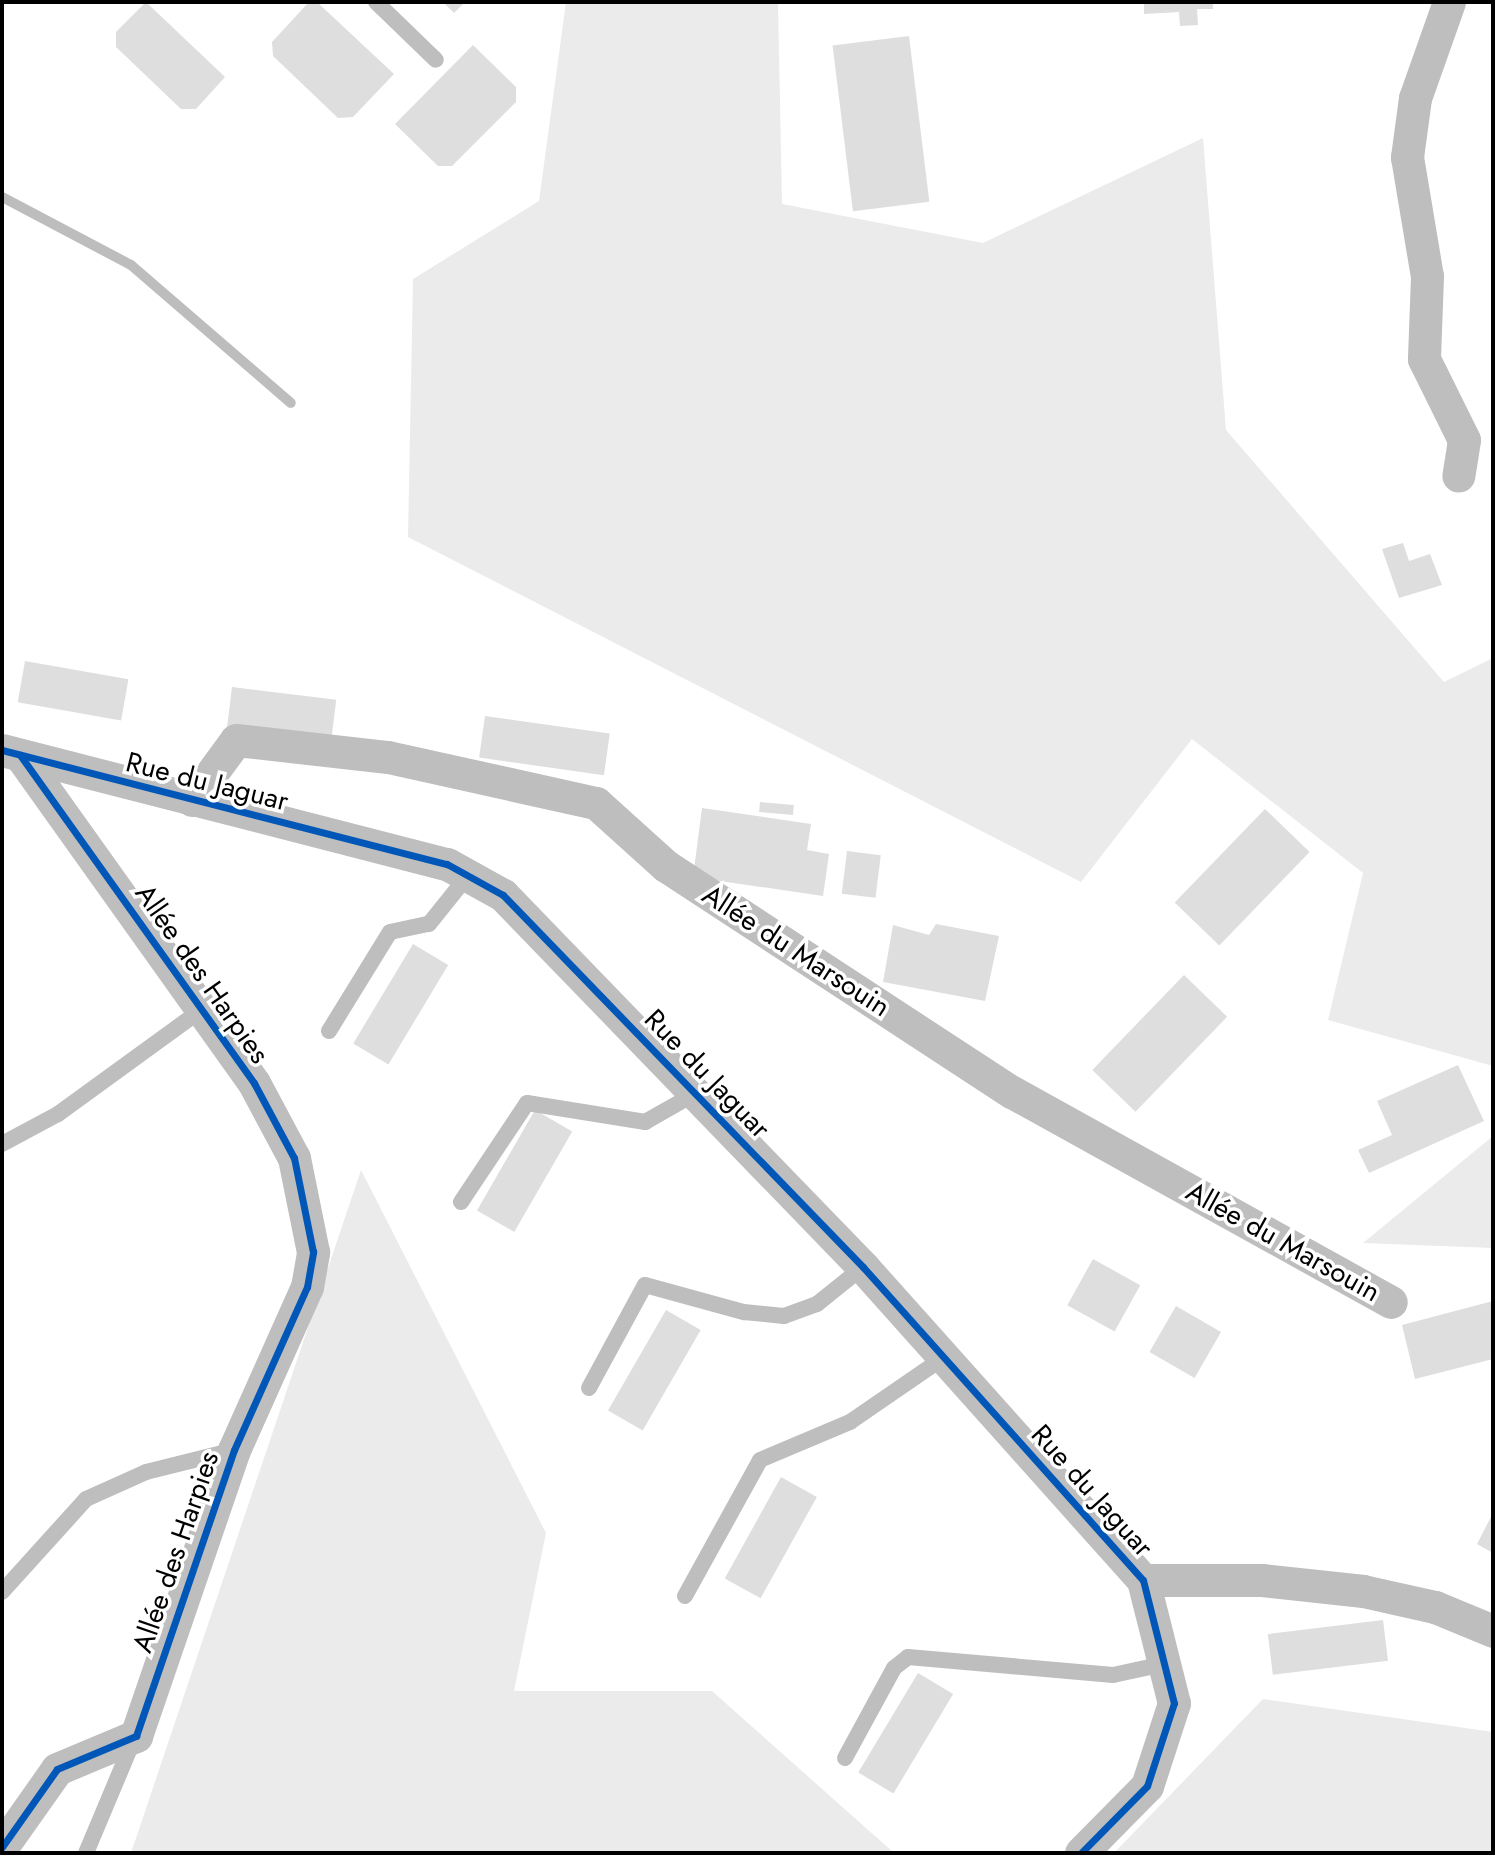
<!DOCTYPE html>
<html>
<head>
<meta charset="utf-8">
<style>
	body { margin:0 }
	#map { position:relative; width:1495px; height:1855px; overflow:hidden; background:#fff; font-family:Jost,sans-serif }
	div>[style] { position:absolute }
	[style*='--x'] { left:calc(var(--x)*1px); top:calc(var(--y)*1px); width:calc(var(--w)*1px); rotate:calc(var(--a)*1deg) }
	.green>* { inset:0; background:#ebebeb }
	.stream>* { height:10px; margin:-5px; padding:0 5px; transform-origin:5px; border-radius:5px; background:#bdbdbd }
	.building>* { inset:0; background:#dedede; transform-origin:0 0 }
	.service>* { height:16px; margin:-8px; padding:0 8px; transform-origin:8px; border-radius:8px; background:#bebebe }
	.minor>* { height:33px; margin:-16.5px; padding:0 16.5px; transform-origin:16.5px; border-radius:16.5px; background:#bebebe }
	.cycleway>* { height:7px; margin:-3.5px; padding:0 3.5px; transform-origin:3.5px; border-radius:3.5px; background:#0057b8 }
	span { translate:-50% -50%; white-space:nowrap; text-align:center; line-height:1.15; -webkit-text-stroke:7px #fff; paint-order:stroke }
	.street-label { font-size:28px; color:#000 }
	.frame { position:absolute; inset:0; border:4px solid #000; pointer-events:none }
</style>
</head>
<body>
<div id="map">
	<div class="green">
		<i style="clip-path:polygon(566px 2px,778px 2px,782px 204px,983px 243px,1203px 138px,1226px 430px,1444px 682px,1493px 658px,1493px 1066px,1328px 1020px,1363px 873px,1192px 739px,1081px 882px,408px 537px,413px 279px,539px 201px)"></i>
		<i style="clip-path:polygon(1493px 1136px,1493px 1248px,1363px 1243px)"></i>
		<i style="clip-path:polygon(361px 1170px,546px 1533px,514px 1691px,712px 1691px,894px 1853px,131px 1853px)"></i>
		<i style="clip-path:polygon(1263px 1699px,1493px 1732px,1493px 1853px,1114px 1853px)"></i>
	</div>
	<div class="stream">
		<i style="--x:2;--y:197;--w:146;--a:27.8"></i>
		<i style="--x:131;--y:265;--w:211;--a:40.8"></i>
	</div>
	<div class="building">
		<i style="clip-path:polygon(146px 2px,225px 77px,196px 109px,181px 109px,116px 47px,116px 32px)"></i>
		<i style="clip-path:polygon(309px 2px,317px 2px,394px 74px,353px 117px,338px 118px,273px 56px,272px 42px)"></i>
		<i style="clip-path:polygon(443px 2px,465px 2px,454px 13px)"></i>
		<i style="clip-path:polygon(1144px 2px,1213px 2px,1213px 9px,1197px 9px,1198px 25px,1180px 26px,1179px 12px,1144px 14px)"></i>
		<i style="left:909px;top:36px;width:167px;height:77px;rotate:83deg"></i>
		<i style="clip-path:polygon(473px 45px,516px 87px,516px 102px,452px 166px,438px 166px,395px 124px)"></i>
		<i style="clip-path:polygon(1403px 543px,1409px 561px,1430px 554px,1442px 585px,1399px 598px,1382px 549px)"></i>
		<i style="left:25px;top:661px;width:105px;height:42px;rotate:10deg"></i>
		<i style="left:232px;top:687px;width:105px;height:42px;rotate:7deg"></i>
		<i style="left:485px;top:716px;width:126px;height:42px;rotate:8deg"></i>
		<i style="left:760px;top:802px;width:34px;height:10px;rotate:5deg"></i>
		<i style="clip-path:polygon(702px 808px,811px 824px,807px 850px,829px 854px,823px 896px,693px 877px)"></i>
		<i style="left:1265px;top:809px;width:62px;height:130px;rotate:44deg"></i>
		<i style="left:847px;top:851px;width:34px;height:43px;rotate:7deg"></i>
		<i style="clip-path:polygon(936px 924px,999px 936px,985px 1001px,883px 982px,893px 925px,929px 935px)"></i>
		<i style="left:413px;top:944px;width:41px;height:116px;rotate:31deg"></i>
		<i style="left:1184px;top:975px;width:60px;height:132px;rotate:44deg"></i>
		<i style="clip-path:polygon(1458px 1065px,1484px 1121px,1369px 1173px,1358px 1150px,1392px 1135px,1377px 1101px)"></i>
		<i style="left:535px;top:1110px;width:43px;height:116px;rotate:30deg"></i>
		<i style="left:1093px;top:1259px;width:54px;height:53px;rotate:29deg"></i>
		<i style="clip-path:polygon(1493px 1301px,1493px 1359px,1415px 1379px,1402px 1325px)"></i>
		<i style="left:1176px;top:1306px;width:52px;height:53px;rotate:30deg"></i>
		<i style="left:666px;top:1310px;width:40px;height:116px;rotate:30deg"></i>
		<i style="left:781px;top:1477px;width:41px;height:116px;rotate:29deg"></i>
		<i style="clip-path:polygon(1493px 1513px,1493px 1553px,1477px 1544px)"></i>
		<i style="left:1383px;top:1620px;width:41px;height:116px;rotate:83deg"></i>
		<i style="left:918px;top:1673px;width:41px;height:116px;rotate:31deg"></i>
	</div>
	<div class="service">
		<i style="--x:376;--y:2;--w:83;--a:44"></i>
		<i style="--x:329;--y:1031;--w:116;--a:-58.4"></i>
		<i style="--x:390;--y:932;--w:40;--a:-12"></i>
		<i style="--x:429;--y:924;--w:65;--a:-51.2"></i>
		<i style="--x:2;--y:1144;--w:64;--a:-28.2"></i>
		<i style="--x:58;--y:1114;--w:180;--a:-36"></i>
		<i style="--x:461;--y:1202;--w:119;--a:-56.3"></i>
		<i style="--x:527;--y:1103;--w:120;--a:9.1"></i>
		<i style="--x:645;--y:1122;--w:59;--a:-29.6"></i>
		<i style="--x:589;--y:1388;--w:117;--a:-61.5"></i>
		<i style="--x:645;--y:1285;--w:103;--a:15.3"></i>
		<i style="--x:744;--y:1312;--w:40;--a:5.7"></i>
		<i style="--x:784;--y:1316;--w:35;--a:-20"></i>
		<i style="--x:817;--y:1304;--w:59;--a:-38.8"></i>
		<i style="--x:2;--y:1592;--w:125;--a:-47.9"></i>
		<i style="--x:86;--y:1499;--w:66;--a:-24.2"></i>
		<i style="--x:146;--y:1472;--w:91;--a:-14"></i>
		<i style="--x:685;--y:1596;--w:155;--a:-61.1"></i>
		<i style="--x:760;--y:1460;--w:98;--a:-22.9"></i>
		<i style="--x:850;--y:1422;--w:113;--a:-34.5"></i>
		<i style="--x:845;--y:1758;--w:102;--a:-61.4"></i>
		<i style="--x:894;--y:1668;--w:18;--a:-38"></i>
		<i style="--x:908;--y:1657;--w:206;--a:5"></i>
		<i style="--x:1113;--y:1675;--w:56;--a:-12.3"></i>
		<i style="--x:86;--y:1853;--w:124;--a:-67.2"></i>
	</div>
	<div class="minor">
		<i style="--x:1449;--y:2;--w:102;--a:109.5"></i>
		<i style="--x:1415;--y:98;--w:60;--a:97.7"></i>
		<i style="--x:1407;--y:157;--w:121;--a:80.5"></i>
		<i style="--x:1427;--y:276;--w:83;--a:92.1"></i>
		<i style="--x:1424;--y:359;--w:90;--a:63.7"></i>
		<i style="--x:1464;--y:440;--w:36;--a:99"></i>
		<i style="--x:2;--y:750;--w:459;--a:14.4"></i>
		<i style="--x:447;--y:864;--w:64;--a:29"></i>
		<i style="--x:503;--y:895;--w:518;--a:45.94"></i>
		<i style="--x:863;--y:1267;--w:420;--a:48.2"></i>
		<i style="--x:1143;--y:1580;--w:127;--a:75.9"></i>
		<i style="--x:1174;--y:1703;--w:87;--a:108"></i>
		<i style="--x:1147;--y:1786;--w:94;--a:134.6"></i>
		<i style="--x:192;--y:800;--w:74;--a:-53.7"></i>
		<i style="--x:236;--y:740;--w:153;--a:6.4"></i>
		<i style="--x:388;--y:757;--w:213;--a:12.5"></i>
		<i style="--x:596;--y:803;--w:94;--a:42"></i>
		<i style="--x:666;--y:866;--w:413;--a:33.2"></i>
		<i style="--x:1012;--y:1092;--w:433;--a:29"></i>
		<i style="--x:1143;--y:1580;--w:119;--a:0"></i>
		<i style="--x:1262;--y:1580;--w:102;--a:6.2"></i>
		<i style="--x:1363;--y:1591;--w:74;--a:12.5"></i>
		<i style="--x:1435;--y:1607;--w:63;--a:22.5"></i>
		<i style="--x:2;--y:1847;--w:95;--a:-54.8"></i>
		<i style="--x:57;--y:1769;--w:86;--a:-22.7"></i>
		<i style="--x:136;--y:1736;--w:302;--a:-71.1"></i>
		<i style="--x:234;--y:1450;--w:179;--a:-65.9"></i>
		<i style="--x:307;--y:1287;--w:36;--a:-80"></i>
		<i style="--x:313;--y:1252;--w:96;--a:-101.4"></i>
		<i style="--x:294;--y:1158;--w:85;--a:-118.1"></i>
		<i style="--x:254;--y:1083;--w:403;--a:-125.5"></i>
	</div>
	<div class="cycleway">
		<i style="--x:2;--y:750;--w:459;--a:14.4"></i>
		<i style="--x:447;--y:864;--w:64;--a:29"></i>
		<i style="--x:503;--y:895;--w:518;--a:45.94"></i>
		<i style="--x:863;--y:1267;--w:420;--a:48.2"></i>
		<i style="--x:1143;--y:1580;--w:127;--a:75.9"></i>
		<i style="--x:1174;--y:1703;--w:87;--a:108"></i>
		<i style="--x:1147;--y:1786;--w:94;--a:134.6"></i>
		<i style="--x:2;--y:1847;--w:95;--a:-54.8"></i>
		<i style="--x:57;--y:1769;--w:86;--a:-22.7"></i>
		<i style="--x:136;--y:1736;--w:302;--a:-71.1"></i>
		<i style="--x:234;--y:1450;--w:179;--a:-65.9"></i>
		<i style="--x:307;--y:1287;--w:36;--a:-80"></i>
		<i style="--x:313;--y:1252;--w:96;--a:-101.4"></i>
		<i style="--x:294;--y:1158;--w:85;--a:-118.1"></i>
		<i style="--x:254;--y:1083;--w:403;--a:-125.5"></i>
	</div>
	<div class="street-label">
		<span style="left:207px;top:782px;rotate:14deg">Rue du Jaguar</span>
		<span style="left:796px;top:951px;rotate:33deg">Allée du Marsouin</span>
		<span style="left:202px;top:974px;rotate:55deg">Allée des Harpies</span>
		<span style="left:707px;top:1074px;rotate:46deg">Rue du Jaguar</span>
		<span style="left:1283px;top:1242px;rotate:29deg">Allée du Marsouin</span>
		<span style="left:1092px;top:1491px;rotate:48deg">Rue du Jaguar</span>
		<span style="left:176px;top:1552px;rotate:-71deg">Allée des Harpies</span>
	</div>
	<div class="frame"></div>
</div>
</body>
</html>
